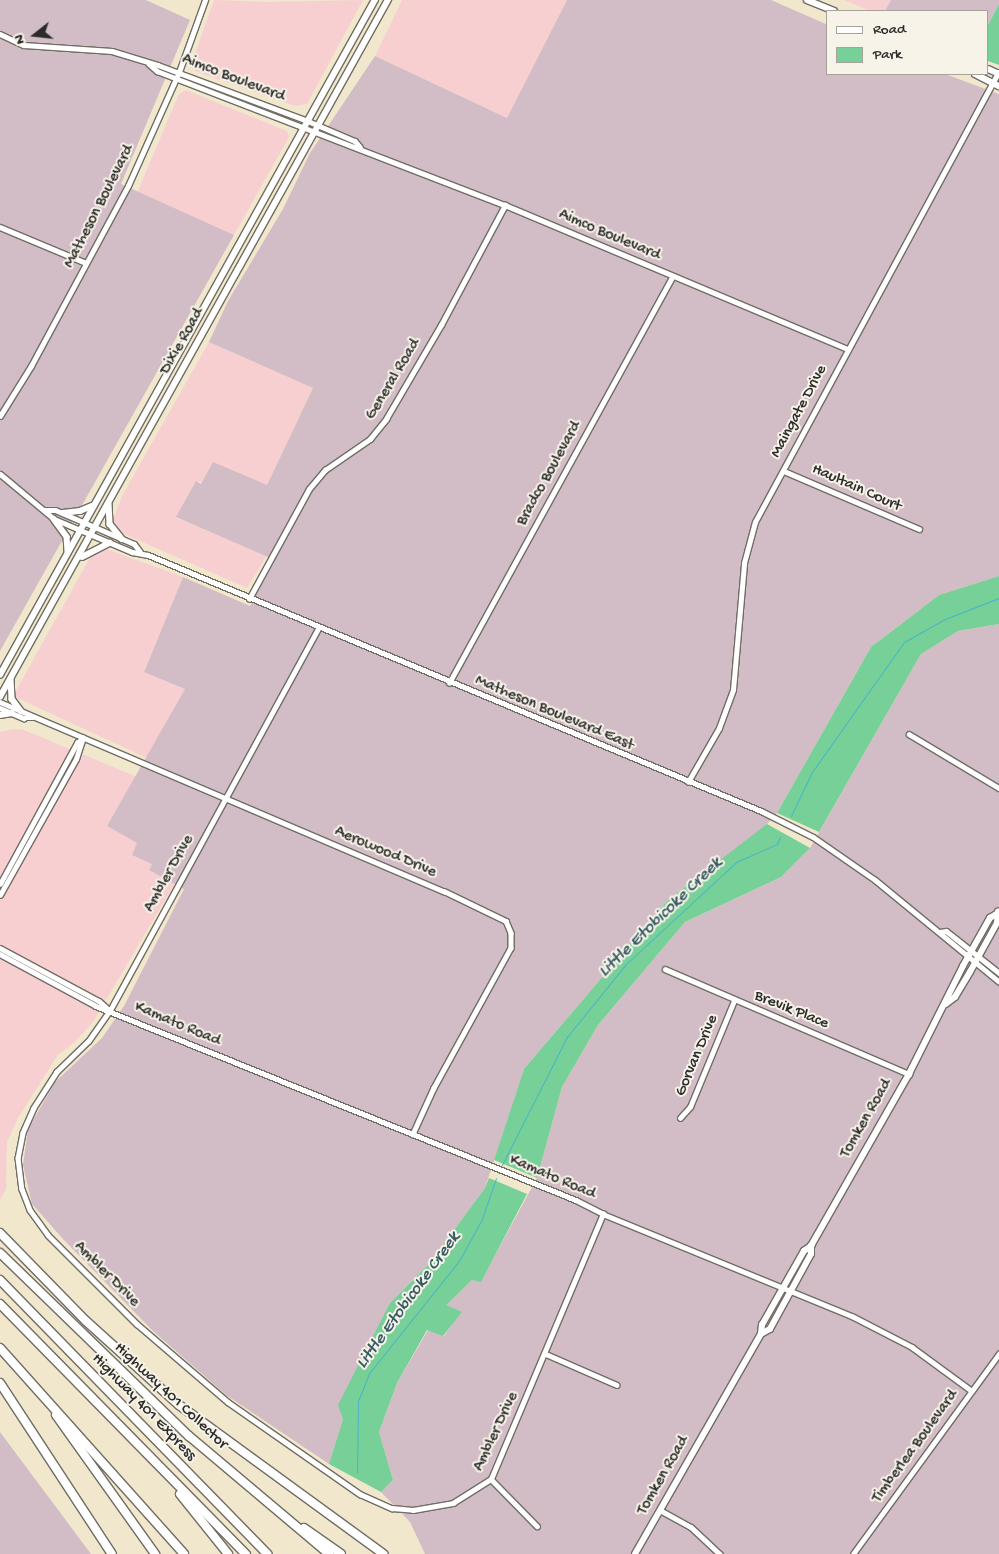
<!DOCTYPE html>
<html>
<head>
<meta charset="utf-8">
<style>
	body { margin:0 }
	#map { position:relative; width:999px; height:1554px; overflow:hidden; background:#f0e7cd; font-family:"Gochi Hand",sans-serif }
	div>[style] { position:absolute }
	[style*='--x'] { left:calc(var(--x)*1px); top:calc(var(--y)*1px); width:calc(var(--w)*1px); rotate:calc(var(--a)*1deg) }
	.built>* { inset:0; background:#f7cfd1 }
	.industrial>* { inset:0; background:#d2bdc6 }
	.green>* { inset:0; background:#76d097 }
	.stream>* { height:1px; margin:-0.5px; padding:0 0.5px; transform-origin:0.5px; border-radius:0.5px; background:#4ab5c7 }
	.roads { filter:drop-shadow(1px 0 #706d64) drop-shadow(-1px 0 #706d64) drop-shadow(0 1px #706d64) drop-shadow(0 -1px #706d64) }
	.minor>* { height:4.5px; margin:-2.25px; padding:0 2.25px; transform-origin:2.25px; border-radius:2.25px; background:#fff }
	.tertiary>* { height:5px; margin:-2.5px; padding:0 2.5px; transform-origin:2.5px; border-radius:2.5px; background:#fff }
	.secondary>* { height:5.5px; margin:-2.75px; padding:0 2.75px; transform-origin:2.75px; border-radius:2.75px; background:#fff }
	.primary>* { height:6px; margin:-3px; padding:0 3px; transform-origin:3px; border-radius:3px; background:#fff }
	.motorway>* { height:8px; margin:-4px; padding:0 4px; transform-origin:4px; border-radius:4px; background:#fff }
	span { translate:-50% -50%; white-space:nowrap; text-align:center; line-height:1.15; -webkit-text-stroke:4px #f7f3e8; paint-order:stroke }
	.street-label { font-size:16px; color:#2b2b2b }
	.water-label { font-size:18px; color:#365b62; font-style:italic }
	.legend { position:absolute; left:826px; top:10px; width:162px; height:65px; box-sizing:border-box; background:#f7f3e8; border:1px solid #a5a39c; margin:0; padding:6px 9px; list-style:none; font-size:15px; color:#2b2b2b }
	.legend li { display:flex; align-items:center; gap:10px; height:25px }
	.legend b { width:25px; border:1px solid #a5a39c }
	.north { position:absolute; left:10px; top:10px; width:50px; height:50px; -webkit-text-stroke:4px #f7f3e8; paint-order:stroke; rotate:254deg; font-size:14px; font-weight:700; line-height:20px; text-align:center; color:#2b2b2b }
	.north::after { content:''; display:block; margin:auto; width:18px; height:22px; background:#2b2b2b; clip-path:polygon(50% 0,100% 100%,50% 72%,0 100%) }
</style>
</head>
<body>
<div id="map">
	<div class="built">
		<i style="clip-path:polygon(214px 0,268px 2px,363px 0,307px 104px,295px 106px,195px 71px,191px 65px)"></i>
		<i style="clip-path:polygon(402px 0,567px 0,507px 118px,375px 56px)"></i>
		<i style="clip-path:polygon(844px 0,891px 0,885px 11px,870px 11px)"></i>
		<i style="clip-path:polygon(186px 90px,287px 131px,289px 137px,234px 235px,137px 193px,179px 94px)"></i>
		<i style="clip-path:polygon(209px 342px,313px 388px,267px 485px,197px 482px,177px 518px,267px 555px,247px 588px,122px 533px,113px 520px,122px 496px)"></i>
		<i style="clip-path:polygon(106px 549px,183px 577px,144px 671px,185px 689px,147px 758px,13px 696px,92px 554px)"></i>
		<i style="clip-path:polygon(14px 729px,24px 730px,137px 777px,107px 826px,138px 843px,152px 864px,149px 870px,175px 883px,93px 1022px,75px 1042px,57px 1056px,18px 1118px,7px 1142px,6px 1189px,0 1200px,0 732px)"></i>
	</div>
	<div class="industrial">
		<i style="clip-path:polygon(0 0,146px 0,190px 20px,121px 184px,234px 235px,0 651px)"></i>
		<i style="clip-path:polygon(567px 0,771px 0,828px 25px,828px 74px,945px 74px,999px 94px,999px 576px,939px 595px,871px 647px,777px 813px,759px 833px,667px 901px,524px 1069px,485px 1188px,429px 1264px,390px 1303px,343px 1419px,329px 1464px,226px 1395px,153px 1331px,63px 1239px,32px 1204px,23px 1165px,28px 1129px,55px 1082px,102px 1038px,124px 1006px,184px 889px,149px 870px,152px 864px,132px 855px,137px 843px,107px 826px,185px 689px,144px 672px,183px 577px,250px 606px,275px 560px,176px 517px,196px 481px,201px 484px,213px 462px,267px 485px,313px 388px,209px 342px,228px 301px,283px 209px,310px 153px,375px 56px,507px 118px)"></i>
		<i style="clip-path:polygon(891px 0,999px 0,999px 4px,988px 25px,988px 11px,885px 11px)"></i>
		<i style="clip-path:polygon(999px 624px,999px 1554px,425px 1554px,410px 1522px,381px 1492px,393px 1480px,379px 1432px,397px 1383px,428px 1330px,444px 1336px,461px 1312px,445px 1305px,472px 1280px,481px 1281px,537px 1178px,562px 1087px,598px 1025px,685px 922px,781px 877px,810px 848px,921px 654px,958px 631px)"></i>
		<i style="clip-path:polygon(0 1432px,91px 1554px,0 1554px)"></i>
	</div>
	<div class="green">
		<i style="clip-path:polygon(999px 4px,999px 65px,988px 61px,988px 25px)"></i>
		<i style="clip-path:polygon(999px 576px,999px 624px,958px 631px,921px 654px,819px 832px,777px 813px,871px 647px,939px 595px)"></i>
		<i style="clip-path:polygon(767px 824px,810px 848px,781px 877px,685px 922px,598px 1025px,562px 1087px,537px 1178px,494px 1160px,524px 1069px,667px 901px)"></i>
		<i style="clip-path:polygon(489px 1178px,527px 1194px,481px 1282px,472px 1280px,446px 1305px,462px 1312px,443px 1336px,427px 1330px,397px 1383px,379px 1432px,393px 1480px,381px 1492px,329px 1464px,343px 1419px,338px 1405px,390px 1303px,429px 1264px,485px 1188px)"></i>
	</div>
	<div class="stream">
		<i style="--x:791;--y:816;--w:49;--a:-64.5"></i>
		<i style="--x:812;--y:772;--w:159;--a:-54.7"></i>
		<i style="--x:904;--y:642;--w:47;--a:-29.3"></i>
		<i style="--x:945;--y:619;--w:58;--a:-21.3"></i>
		<i style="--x:502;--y:1165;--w:144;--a:-63.1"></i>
		<i style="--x:567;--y:1037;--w:94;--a:-51.1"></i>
		<i style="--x:626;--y:964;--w:150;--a:-42.8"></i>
		<i style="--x:736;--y:862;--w:45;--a:-23.7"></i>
		<i style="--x:777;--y:844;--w:8;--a:-67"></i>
		<i style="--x:357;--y:1473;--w:72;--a:-89.2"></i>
		<i style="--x:358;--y:1401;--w:31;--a:-68"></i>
		<i style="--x:370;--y:1372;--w:142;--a:-51.3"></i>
		<i style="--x:459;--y:1261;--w:48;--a:-61.3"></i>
		<i style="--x:482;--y:1219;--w:43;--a:-71.1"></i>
	</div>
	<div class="roads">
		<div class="minor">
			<i style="--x:0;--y:34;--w:26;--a:25"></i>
			<i style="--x:24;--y:45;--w:88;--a:3.9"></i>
			<i style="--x:112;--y:51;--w:48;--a:16.9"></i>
			<i style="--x:158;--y:65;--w:160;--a:20.5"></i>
			<i style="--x:308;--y:121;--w:51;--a:23.1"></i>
			<i style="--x:355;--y:141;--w:8;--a:50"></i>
			<i style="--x:149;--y:64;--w:11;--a:41"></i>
			<i style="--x:157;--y:71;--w:373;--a:21.1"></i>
			<i style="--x:505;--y:205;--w:371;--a:22.8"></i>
			<i style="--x:0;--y:227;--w:93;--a:22.7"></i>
			<i style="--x:0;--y:416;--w:59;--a:-58.2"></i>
			<i style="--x:31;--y:366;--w:204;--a:-61.7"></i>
			<i style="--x:128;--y:186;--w:125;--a:-65.9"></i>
			<i style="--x:179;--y:72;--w:77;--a:-70.1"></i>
			<i style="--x:784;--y:471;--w:147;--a:23.2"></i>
			<i style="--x:249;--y:599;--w:125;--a:-61.4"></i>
			<i style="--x:309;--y:489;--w:25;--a:-50"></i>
			<i style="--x:325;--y:470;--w:55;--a:-34.6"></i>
			<i style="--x:370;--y:439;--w:26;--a:-51"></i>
			<i style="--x:386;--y:419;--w:109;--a:-59.7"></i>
			<i style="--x:441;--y:325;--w:136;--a:-61.9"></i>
			<i style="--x:319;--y:628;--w:436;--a:118.6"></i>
			<i style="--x:110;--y:1011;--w:37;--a:125"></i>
			<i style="--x:89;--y:1041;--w:45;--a:135.9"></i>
			<i style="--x:57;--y:1072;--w:43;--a:122.6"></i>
			<i style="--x:34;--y:1108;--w:27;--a:114"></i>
			<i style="--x:23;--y:1133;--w:25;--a:101"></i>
			<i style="--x:18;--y:1158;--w:31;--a:83"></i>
			<i style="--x:22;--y:1189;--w:22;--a:69"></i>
			<i style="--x:30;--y:1210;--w:31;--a:54"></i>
			<i style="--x:48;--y:1235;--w:126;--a:45"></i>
			<i style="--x:137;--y:1324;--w:120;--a:40.6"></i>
			<i style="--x:228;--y:1402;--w:161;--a:34.9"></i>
			<i style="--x:360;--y:1494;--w:35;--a:24"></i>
			<i style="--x:392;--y:1508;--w:21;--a:5"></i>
			<i style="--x:413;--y:1510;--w:41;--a:-9.9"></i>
			<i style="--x:453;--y:1503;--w:45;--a:-32.3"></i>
			<i style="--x:491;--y:1479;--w:288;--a:-67.1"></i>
			<i style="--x:449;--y:683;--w:463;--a:-61.2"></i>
			<i style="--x:0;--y:702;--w:483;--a:23.1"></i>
			<i style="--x:444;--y:891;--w:69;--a:25.8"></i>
			<i style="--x:506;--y:921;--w:13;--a:67"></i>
			<i style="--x:511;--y:933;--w:15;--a:90"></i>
			<i style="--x:511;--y:948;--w:160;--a:118.8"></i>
			<i style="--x:434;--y:1088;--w:51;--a:114.5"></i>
			<i style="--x:0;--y:708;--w:26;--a:23"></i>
			<i style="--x:24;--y:718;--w:9;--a:0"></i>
			<i style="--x:909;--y:734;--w:105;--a:31"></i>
			<i style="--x:688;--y:782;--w:62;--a:-60.1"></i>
			<i style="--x:719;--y:728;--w:40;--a:-69.8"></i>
			<i style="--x:733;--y:690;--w:127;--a:-85"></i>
			<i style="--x:744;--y:563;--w:42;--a:-75"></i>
			<i style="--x:755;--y:522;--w:511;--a:-61.58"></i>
			<i style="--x:0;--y:884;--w:161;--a:-61.4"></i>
			<i style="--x:77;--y:743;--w:8;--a:-40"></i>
			<i style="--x:0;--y:895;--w:156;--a:-60.8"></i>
			<i style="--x:76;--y:759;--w:22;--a:-72"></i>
			<i style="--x:0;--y:948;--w:112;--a:28.2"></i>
			<i style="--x:99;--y:1001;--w:13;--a:42"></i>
			<i style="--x:0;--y:954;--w:109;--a:28.4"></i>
			<i style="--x:96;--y:1006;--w:518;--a:22.01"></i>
			<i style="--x:576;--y:1200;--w:30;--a:27"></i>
			<i style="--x:603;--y:1214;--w:269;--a:22.3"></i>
			<i style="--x:852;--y:1316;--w:68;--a:27.3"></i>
			<i style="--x:912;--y:1347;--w:74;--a:36.3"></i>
			<i style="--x:665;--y:969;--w:266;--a:23.3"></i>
			<i style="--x:680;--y:1118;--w:15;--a:-48"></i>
			<i style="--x:690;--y:1107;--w:115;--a:-67.5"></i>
			<i style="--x:546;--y:1354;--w:77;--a:23.6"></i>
			<i style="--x:491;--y:1479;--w:66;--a:45.6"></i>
			<i style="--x:660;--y:1510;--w:35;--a:29"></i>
			<i style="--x:691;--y:1527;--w:40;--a:43"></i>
			<i style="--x:853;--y:1554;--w:248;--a:-53.9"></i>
		</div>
		<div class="tertiary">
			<i style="--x:0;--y:474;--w:70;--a:39.8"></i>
			<i style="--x:54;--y:519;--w:85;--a:22.9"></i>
			<i style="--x:132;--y:552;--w:16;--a:11"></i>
			<i style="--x:148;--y:555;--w:664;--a:22.67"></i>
			<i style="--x:761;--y:811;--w:58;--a:26.6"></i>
			<i style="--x:813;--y:837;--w:75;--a:34.7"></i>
			<i style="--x:875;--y:880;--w:161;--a:39.4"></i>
			<i style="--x:44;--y:510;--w:11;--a:0"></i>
			<i style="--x:55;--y:510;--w:86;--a:23.3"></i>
			<i style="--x:134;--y:544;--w:10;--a:53"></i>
			<i style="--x:940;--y:932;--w:6;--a:-9"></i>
			<i style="--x:946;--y:931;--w:68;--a:38.4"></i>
		</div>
		<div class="secondary">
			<i style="--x:109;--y:504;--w:20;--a:87"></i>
			<i style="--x:110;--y:524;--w:19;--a:51"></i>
			<i style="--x:63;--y:513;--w:17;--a:-7"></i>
			<i style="--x:80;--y:511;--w:15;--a:-23"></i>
			<i style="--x:54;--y:519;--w:22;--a:54"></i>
			<i style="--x:67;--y:537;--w:15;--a:86"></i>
			<i style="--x:82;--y:557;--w:31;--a:-27"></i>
			<i style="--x:0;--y:675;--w:772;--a:-60.95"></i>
			<i style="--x:11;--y:679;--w:20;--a:87"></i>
			<i style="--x:12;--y:699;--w:15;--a:53"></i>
			<i style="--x:0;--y:697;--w:798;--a:-60.9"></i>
			<i style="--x:0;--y:715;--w:12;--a:-9"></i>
			<i style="--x:946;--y:1004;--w:11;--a:-38"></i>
			<i style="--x:955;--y:997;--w:29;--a:-59"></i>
			<i style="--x:970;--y:972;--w:56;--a:-61.1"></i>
			<i style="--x:997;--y:923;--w:11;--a:-85"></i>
			<i style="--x:761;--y:1334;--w:10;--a:-29"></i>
			<i style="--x:770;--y:1329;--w:85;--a:-61.3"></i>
			<i style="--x:811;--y:1254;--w:8;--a:-90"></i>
			<i style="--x:635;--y:1554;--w:254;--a:-60.2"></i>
			<i style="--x:761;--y:1334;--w:9;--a:-84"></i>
			<i style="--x:762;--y:1325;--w:85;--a:-60.4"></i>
			<i style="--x:804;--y:1251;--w:9;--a:-36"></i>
			<i style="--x:811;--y:1246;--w:198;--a:-60.3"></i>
			<i style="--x:909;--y:1074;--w:121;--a:-63.4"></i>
			<i style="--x:963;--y:966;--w:55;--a:-60.6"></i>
			<i style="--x:990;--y:918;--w:9;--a:-32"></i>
		</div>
		<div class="primary">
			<i style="--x:807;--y:0;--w:29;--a:22"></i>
			<i style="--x:988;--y:69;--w:12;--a:24"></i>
			<i style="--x:975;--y:74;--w:27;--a:27"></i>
		</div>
		<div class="motorway">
			<i style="--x:0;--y:1233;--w:123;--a:45.7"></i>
			<i style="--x:86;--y:1321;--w:125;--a:42.1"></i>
			<i style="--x:179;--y:1405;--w:253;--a:36.1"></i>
			<i style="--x:0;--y:1253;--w:263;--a:44.1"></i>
			<i style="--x:189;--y:1436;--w:183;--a:40.1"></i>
			<i style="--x:0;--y:1280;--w:383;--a:45.7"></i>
			<i style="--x:0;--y:1304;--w:351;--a:45.5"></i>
			<i style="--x:0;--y:1348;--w:276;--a:48.2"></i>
			<i style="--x:0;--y:1383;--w:204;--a:56.8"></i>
			<i style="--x:56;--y:1415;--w:171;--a:54.5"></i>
			<i style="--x:180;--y:1494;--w:77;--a:51.3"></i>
			<i style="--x:304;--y:1528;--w:45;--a:35.1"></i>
		</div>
	</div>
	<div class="street-label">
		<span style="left:233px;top:79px;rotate:21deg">Aimco Boulevard</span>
		<span style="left:100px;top:207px;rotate:-63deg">Matheson Boulevard</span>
		<span style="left:609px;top:236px;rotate:23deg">Aimco Boulevard</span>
		<span style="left:183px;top:342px;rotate:-61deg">Dixie Road</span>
		<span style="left:394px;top:380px;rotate:-59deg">General Road</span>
		<span style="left:800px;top:412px;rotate:-62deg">Maingate Drive</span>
		<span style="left:550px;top:474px;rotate:-61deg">Bradco Boulevard</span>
		<span style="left:856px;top:489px;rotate:24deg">Haultain Court</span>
		<span style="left:554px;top:714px;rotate:23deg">Matheson Boulevard East</span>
		<span style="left:385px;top:853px;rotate:23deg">Aerowood Drive</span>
		<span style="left:170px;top:874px;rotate:-61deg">Ambler Drive</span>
		<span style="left:791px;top:1011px;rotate:22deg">Brevik Place</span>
		<span style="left:177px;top:1025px;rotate:23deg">Kamato Road</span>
		<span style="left:698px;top:1056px;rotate:-67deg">Gorvan Drive</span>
		<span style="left:867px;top:1119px;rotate:-60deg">Tomken Road</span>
		<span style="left:552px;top:1178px;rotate:23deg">Kamato Road</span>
		<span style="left:106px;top:1275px;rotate:45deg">Ambler Drive</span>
		<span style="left:170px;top:1397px;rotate:43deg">Highway 401 Collector</span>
		<span style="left:143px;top:1408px;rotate:46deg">Highway 401 Express</span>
		<span style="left:497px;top:1432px;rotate:-65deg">Ambler Drive</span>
		<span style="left:916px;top:1447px;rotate:-54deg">Timberlea Boulevard</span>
		<span style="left:664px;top:1476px;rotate:-60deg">Tomken Road</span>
	</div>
	<div class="water-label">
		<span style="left:661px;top:918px;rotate:-44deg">Little Etobicoke Creek</span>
		<span style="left:409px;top:1301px;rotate:-54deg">Little Etobicoke Creek</span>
	</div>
	<ul class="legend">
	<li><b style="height:6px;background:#fff"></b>Road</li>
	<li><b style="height:14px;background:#76d097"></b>Park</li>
	</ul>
	<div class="north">N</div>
</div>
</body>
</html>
